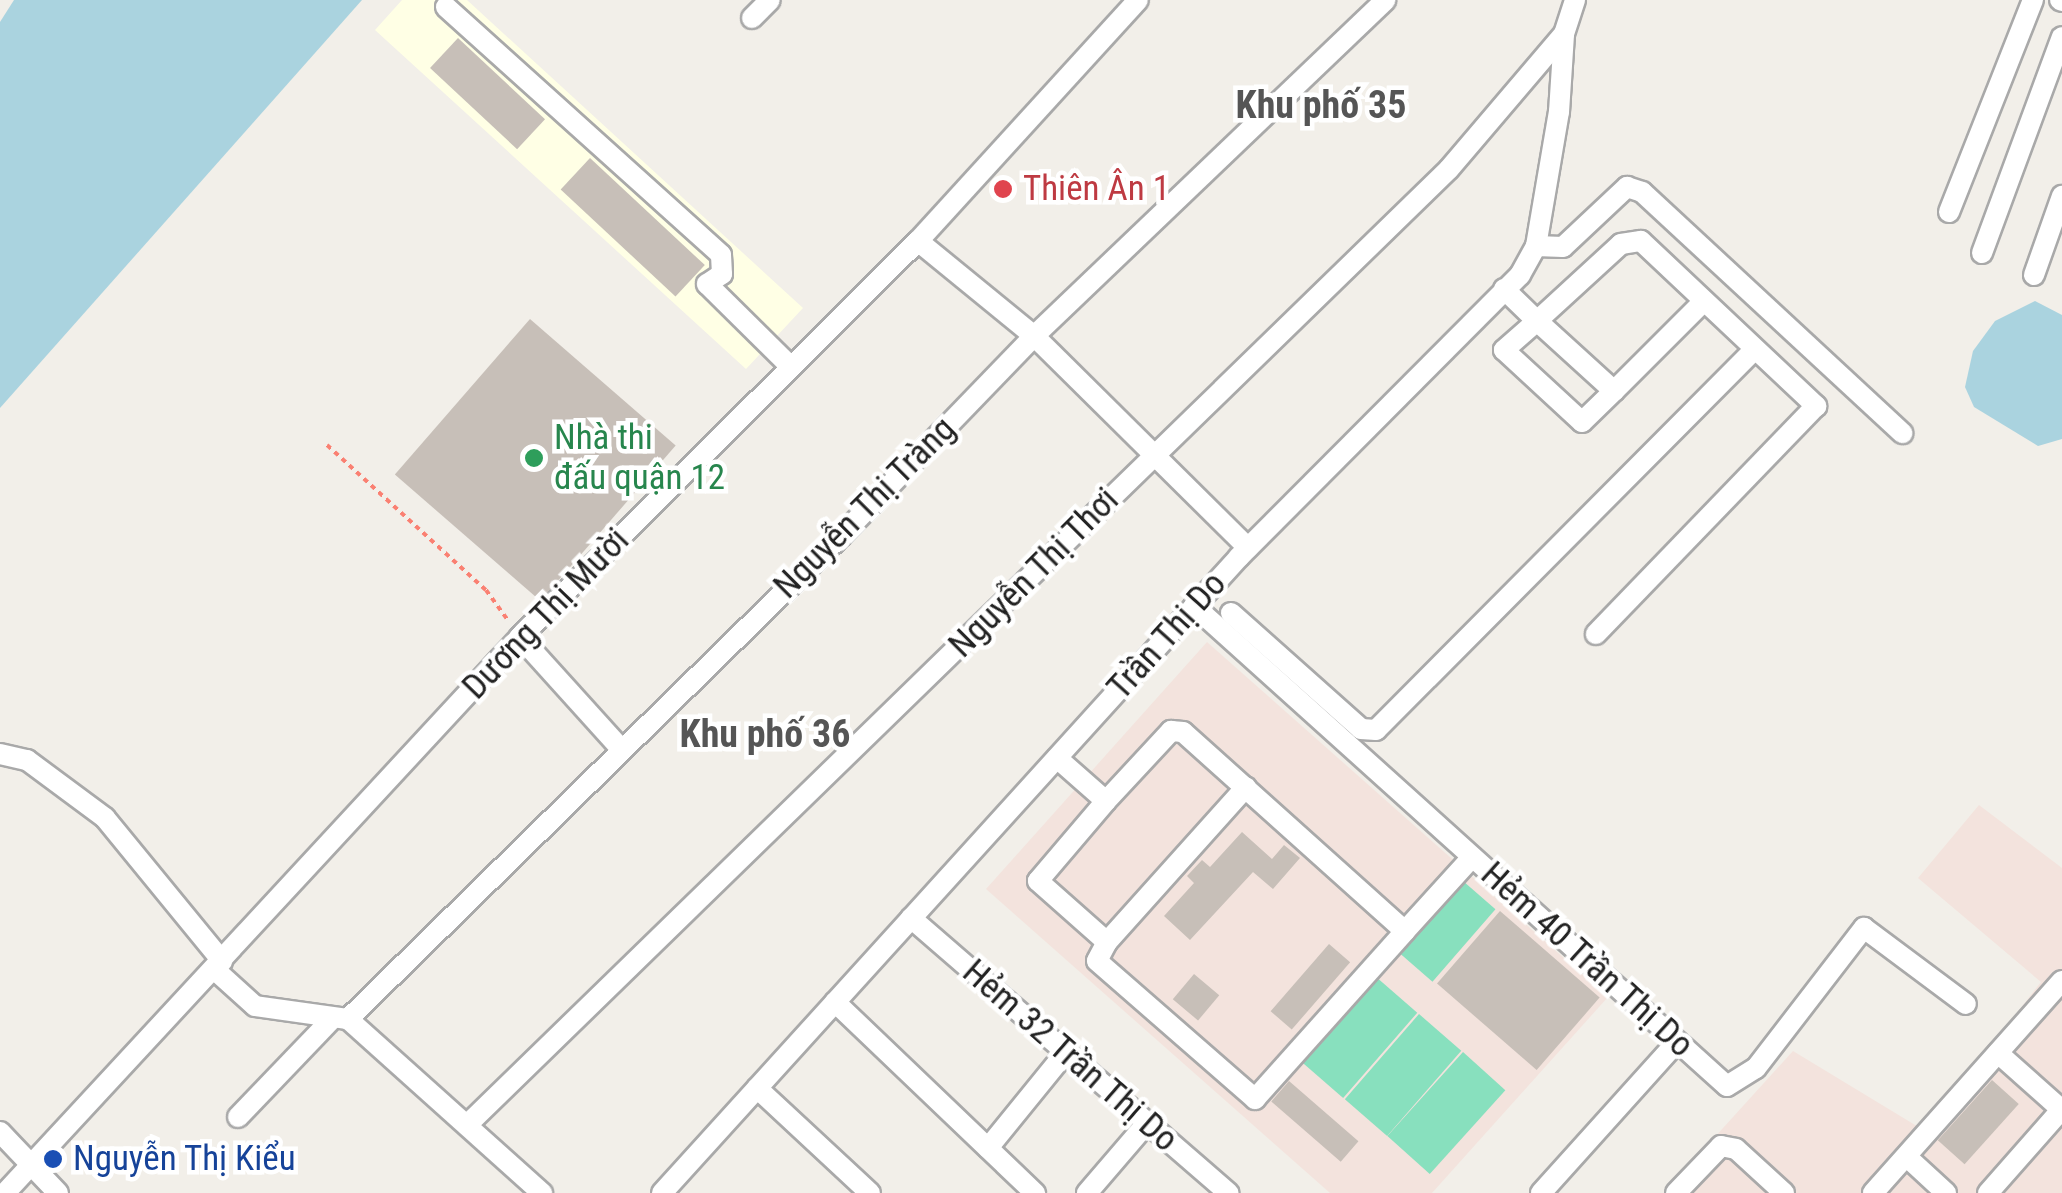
<!DOCTYPE html>
<html>
<head>
<meta charset="utf-8">
<style>
	body { margin:0 }
	#map { position:relative; width:2062px; height:1193px; overflow:hidden; background:#f2efe9; font-family:"Roboto Condensed",sans-serif }
	div>[style] { position:absolute }
	[style*='--x'] { left:calc(var(--x)*1px); top:calc(var(--y)*1px); width:calc(var(--w)*1px); rotate:calc(var(--a)*1deg) }
	.education>* { inset:0; background:#ffffe5 }
	.military>* { inset:0; background:#f3e3dd }
	.pitch>* { inset:0; background:#88e0be; transform-origin:0 0 }
	.water>* { inset:0; background:#aad3df }
	.building>* { inset:0; background:#c7bfb8; transform-origin:0 0 }
	.path>* { height:4px; margin-top:-2px; transform-origin:0; background:repeating-linear-gradient(90deg,#fa8072 0 5px,transparent 0 10px) }
	.roads { filter:drop-shadow(2px 0 #a9a9a9) drop-shadow(-2px 0 #a9a9a9) drop-shadow(0 2px #a9a9a9) drop-shadow(0 -2px #a9a9a9) }
	.minor>* { height:20px; margin:-10px; padding:0 10px; transform-origin:10px; border-radius:10px; background:#fff }
	.dots>* { width:28px; height:28px; translate:-50% -50%; box-sizing:border-box; border:5px solid #fff; border-radius:50% }
	span { translate:-50% -50%; white-space:nowrap; text-align:center; line-height:1.15; -webkit-text-stroke:9px #fff; paint-order:stroke }
	.health-label { font-size:35px; color:#be3a42 }
	.left { translate:0 -50%; text-align:left }
	.leisure-label { font-size:35px; color:#27864d }
	.street-label { font-size:35px; color:#222 }
	.transit-label { font-size:35px; color:#164399 }
	.neighbourhood-label { font-size:38px; color:#555; font-weight:700 }
</style>
</head>
<body>
<div id="map">
	<div class="education">
		<i style="clip-path:polygon(402px 0,467px 0,803px 308px,746px 369px,375px 30px)"></i>
	</div>
	<div class="military">
		<i style="clip-path:polygon(1207px 642px,1608px 997px,1432px 1193px,1330px 1193px,986px 889px)"></i>
		<i style="clip-path:polygon(1979px 805px,2062px 868px,2062px 1193px,1664px 1193px,1793px 1051px,1925px 1131px,2041px 982px,1918px 878px)"></i>
	</div>
	<div class="pitch">
		<i style="left:1463px;top:881px;width:43px;height:96px;rotate:41deg"></i>
		<i style="left:1375px;top:976px;width:56px;height:113px;rotate:41deg"></i>
		<i style="left:1419px;top:1014px;width:56px;height:113px;rotate:41deg"></i>
		<i style="left:1463px;top:1052px;width:57px;height:113px;rotate:42deg"></i>
	</div>
	<div class="water">
		<i style="clip-path:polygon(14px 0,362px 0,0 408px,0 22px)"></i>
		<i style="clip-path:polygon(2035px 301px,2062px 315px,2062px 439px,2038px 446px,1974px 407px,1965px 387px,1973px 351px,1995px 321px)"></i>
	</div>
	<div class="building">
		<i style="left:458px;top:38px;width:119px;height:41px;rotate:43deg"></i>
		<i style="left:590px;top:158px;width:157px;height:43px;rotate:43deg"></i>
		<i style="left:530px;top:319px;width:193px;height:206px;rotate:41deg"></i>
		<i style="clip-path:polygon(1242px 832px,1272px 859px,1284px 845px,1300px 858px,1273px 889px,1253px 872px,1190px 940px,1164px 916px,1194px 883px,1187px 876px,1202px 860px,1210px 867px)"></i>
		<i style="left:1500px;top:911px;width:132px;height:96px;rotate:41deg"></i>
		<i style="left:1329px;top:944px;width:28px;height:89px;rotate:41deg"></i>
		<i style="left:1194px;top:974px;width:33px;height:33px;rotate:40deg"></i>
		<i style="left:1992px;top:1080px;width:36px;height:81px;rotate:42deg"></i>
		<i style="left:1289px;top:1081px;width:92px;height:27px;rotate:41deg"></i>
	</div>
	<div class="path">
		<i style="--x:327;--y:445;--w:215;--a:42.4"></i>
		<i style="--x:486;--y:590;--w:39;--a:54"></i>
	</div>
	<div class="roads">
		<div class="minor">
			<i style="--x:2060;--y:0;--w:2;--a:27"></i>
			<i style="--x:446;--y:7;--w:370;--a:42"></i>
			<i style="--x:721;--y:255;--w:19;--a:87"></i>
			<i style="--x:722;--y:274;--w:18;--a:146"></i>
			<i style="--x:707;--y:284;--w:115;--a:44.6"></i>
			<i style="--x:752;--y:18;--w:25;--a:-45"></i>
			<i style="--x:1949;--y:212;--w:228;--a:-68.4"></i>
			<i style="--x:918;--y:241;--w:150;--a:39.3"></i>
			<i style="--x:1034;--y:336;--w:301;--a:44.7"></i>
			<i style="--x:1536;--y:246;--w:27;--a:2"></i>
			<i style="--x:1563;--y:247;--w:88;--a:-43.2"></i>
			<i style="--x:1627;--y:187;--w:16;--a:18"></i>
			<i style="--x:1642;--y:192;--w:355;--a:42.8"></i>
			<i style="--x:1982;--y:253;--w:230;--a:-69.7"></i>
			<i style="--x:2034;--y:275;--w:84;--a:-70.5"></i>
			<i style="--x:1504;--y:289;--w:46;--a:44.1"></i>
			<i style="--x:1537;--y:321;--w:114;--a:-42.5"></i>
			<i style="--x:1621;--y:244;--w:20;--a:-9"></i>
			<i style="--x:1641;--y:241;--w:241;--a:43.3"></i>
			<i style="--x:1816;--y:406;--w:317;--a:134"></i>
			<i style="--x:1614;--y:391;--w:104;--a:-137.7"></i>
			<i style="--x:1537;--y:321;--w:44;--a:138.7"></i>
			<i style="--x:1504;--y:350;--w:106;--a:42.7"></i>
			<i style="--x:1582;--y:422;--w:45;--a:-44.1"></i>
			<i style="--x:1614;--y:391;--w:127;--a:-45"></i>
			<i style="--x:1194;--y:606;--w:717;--a:42.01"></i>
			<i style="--x:1727;--y:1086;--w:34;--a:-32"></i>
			<i style="--x:1756;--y:1068;--w:177;--a:-52.4"></i>
			<i style="--x:1864;--y:928;--w:127;--a:36.7"></i>
			<i style="--x:1231;--y:613;--w:174;--a:41.7"></i>
			<i style="--x:1361;--y:729;--w:15;--a:4"></i>
			<i style="--x:1376;--y:730;--w:537;--a:-45.15"></i>
			<i style="--x:520;--y:637;--w:152;--a:47.9"></i>
			<i style="--x:0;--y:754;--w:28;--a:13"></i>
			<i style="--x:27;--y:760;--w:97;--a:36.6"></i>
			<i style="--x:105;--y:818;--w:185;--a:50.7"></i>
			<i style="--x:1057;--y:758;--w:65;--a:41.3"></i>
			<i style="--x:1106;--y:801;--w:96;--a:-47.1"></i>
			<i style="--x:1171;--y:731;--w:12;--a:5"></i>
			<i style="--x:1183;--y:732;--w:298;--a:41.9"></i>
			<i style="--x:1405;--y:931;--w:100;--a:-47.8"></i>
			<i style="--x:1106;--y:801;--w:105;--a:130.4"></i>
			<i style="--x:1038;--y:881;--w:92;--a:41.5"></i>
			<i style="--x:1107;--y:942;--w:208;--a:-48.1"></i>
			<i style="--x:911;--y:918;--w:420;--a:40.9"></i>
			<i style="--x:1107;--y:942;--w:21;--a:118"></i>
			<i style="--x:1097;--y:961;--w:210;--a:41.1"></i>
			<i style="--x:1255;--y:1099;--w:225;--a:-48.2"></i>
			<i style="--x:214;--y:969;--w:55;--a:42.1"></i>
			<i style="--x:255;--y:1006;--w:94;--a:8"></i>
			<i style="--x:348;--y:1019;--w:261;--a:41.9"></i>
			<i style="--x:835;--y:1002;--w:277;--a:43.7"></i>
			<i style="--x:348;--y:1019;--w:692;--a:-44.41"></i>
			<i style="--x:842;--y:535;--w:277;--a:-46"></i>
			<i style="--x:1034;--y:336;--w:486;--a:-43.7"></i>
			<i style="--x:1998;--y:1053;--w:86;--a:41.7"></i>
			<i style="--x:757;--y:1088;--w:154;--a:42.9"></i>
			<i style="--x:238;--y:1117;--w:137;--a:-46.2"></i>
			<i style="--x:467;--y:1125;--w:1370;--a:-44.23"></i>
			<i style="--x:1449;--y:169;--w:177;--a:-49.6"></i>
			<i style="--x:1564;--y:34;--w:36;--a:-72"></i>
			<i style="--x:0;--y:1132;--w:84;--a:46.4"></i>
			<i style="--x:988;--y:1148;--w:124;--a:-50.9"></i>
			<i style="--x:1907;--y:1157;--w:53;--a:42.7"></i>
			<i style="--x:5;--y:1193;--w:758;--a:-47.19"></i>
			<i style="--x:520;--y:637;--w:561;--a:-44.86"></i>
			<i style="--x:918;--y:241;--w:326;--a:-47.6"></i>
			<i style="--x:662;--y:1193;--w:859;--a:-47.78"></i>
			<i style="--x:1239;--y:557;--w:398;--a:-45.1"></i>
			<i style="--x:1520;--y:275;--w:33;--a:-61"></i>
			<i style="--x:1536;--y:246;--w:136;--a:-80.3"></i>
			<i style="--x:1559;--y:112;--w:78;--a:-86.3"></i>
			<i style="--x:1087;--y:1193;--w:92;--a:-49.4"></i>
			<i style="--x:1541;--y:1193;--w:202;--a:-48"></i>
			<i style="--x:1676;--y:1193;--w:65;--a:-46.2"></i>
			<i style="--x:1721;--y:1146;--w:15;--a:11"></i>
			<i style="--x:1736;--y:1149;--w:65;--a:42.5"></i>
			<i style="--x:1873;--y:1193;--w:284;--a:-48.3"></i>
			<i style="--x:1988;--y:1193;--w:112;--a:-48.6"></i>
		</div>
	</div>
	<div class="dots">
		<i style="left:1003px;top:189px;background:#e0444e"></i>
		<i style="left:534px;top:458px;background:#2e9e5b"></i>
		<i style="left:53px;top:1159px;background:#1a4fb4"></i>
	</div>
	<div class="health-label">
		<span class="left" style="left:1023px;top:189px">Thiên Ân 1</span>
	</div>
	<div class="leisure-label">
		<span class="left" style="left:554px;top:458px">Nhà thi<br>đấu quận 12</span>
	</div>
	<div class="street-label">
		<span style="left:865px;top:508px;rotate:-45deg">Nguyễn Thị Tràng</span>
		<span style="left:1034px;top:573px;rotate:-45deg">Nguyễn Thị Thơi</span>
		<span style="left:546px;top:614px;rotate:-46deg">Dương Thị Mười</span>
		<span style="left:1167px;top:636px;rotate:-48deg">Trần Thị Do</span>
		<span style="left:1587px;top:960px;rotate:42deg">Hẻm 40 Trần Thị Do</span>
		<span style="left:1070px;top:1056px;rotate:41deg">Hẻm 32 Trần Thị Do</span>
	</div>
	<div class="transit-label">
		<span class="left" style="left:73px;top:1159px">Nguyễn Thị Kiểu</span>
	</div>
	<div class="neighbourhood-label">
		<span style="left:1321px;top:106px">Khu phố 35</span>
		<span style="left:765px;top:735px">Khu phố 36</span>
	</div>
</div>
</body>
</html>
